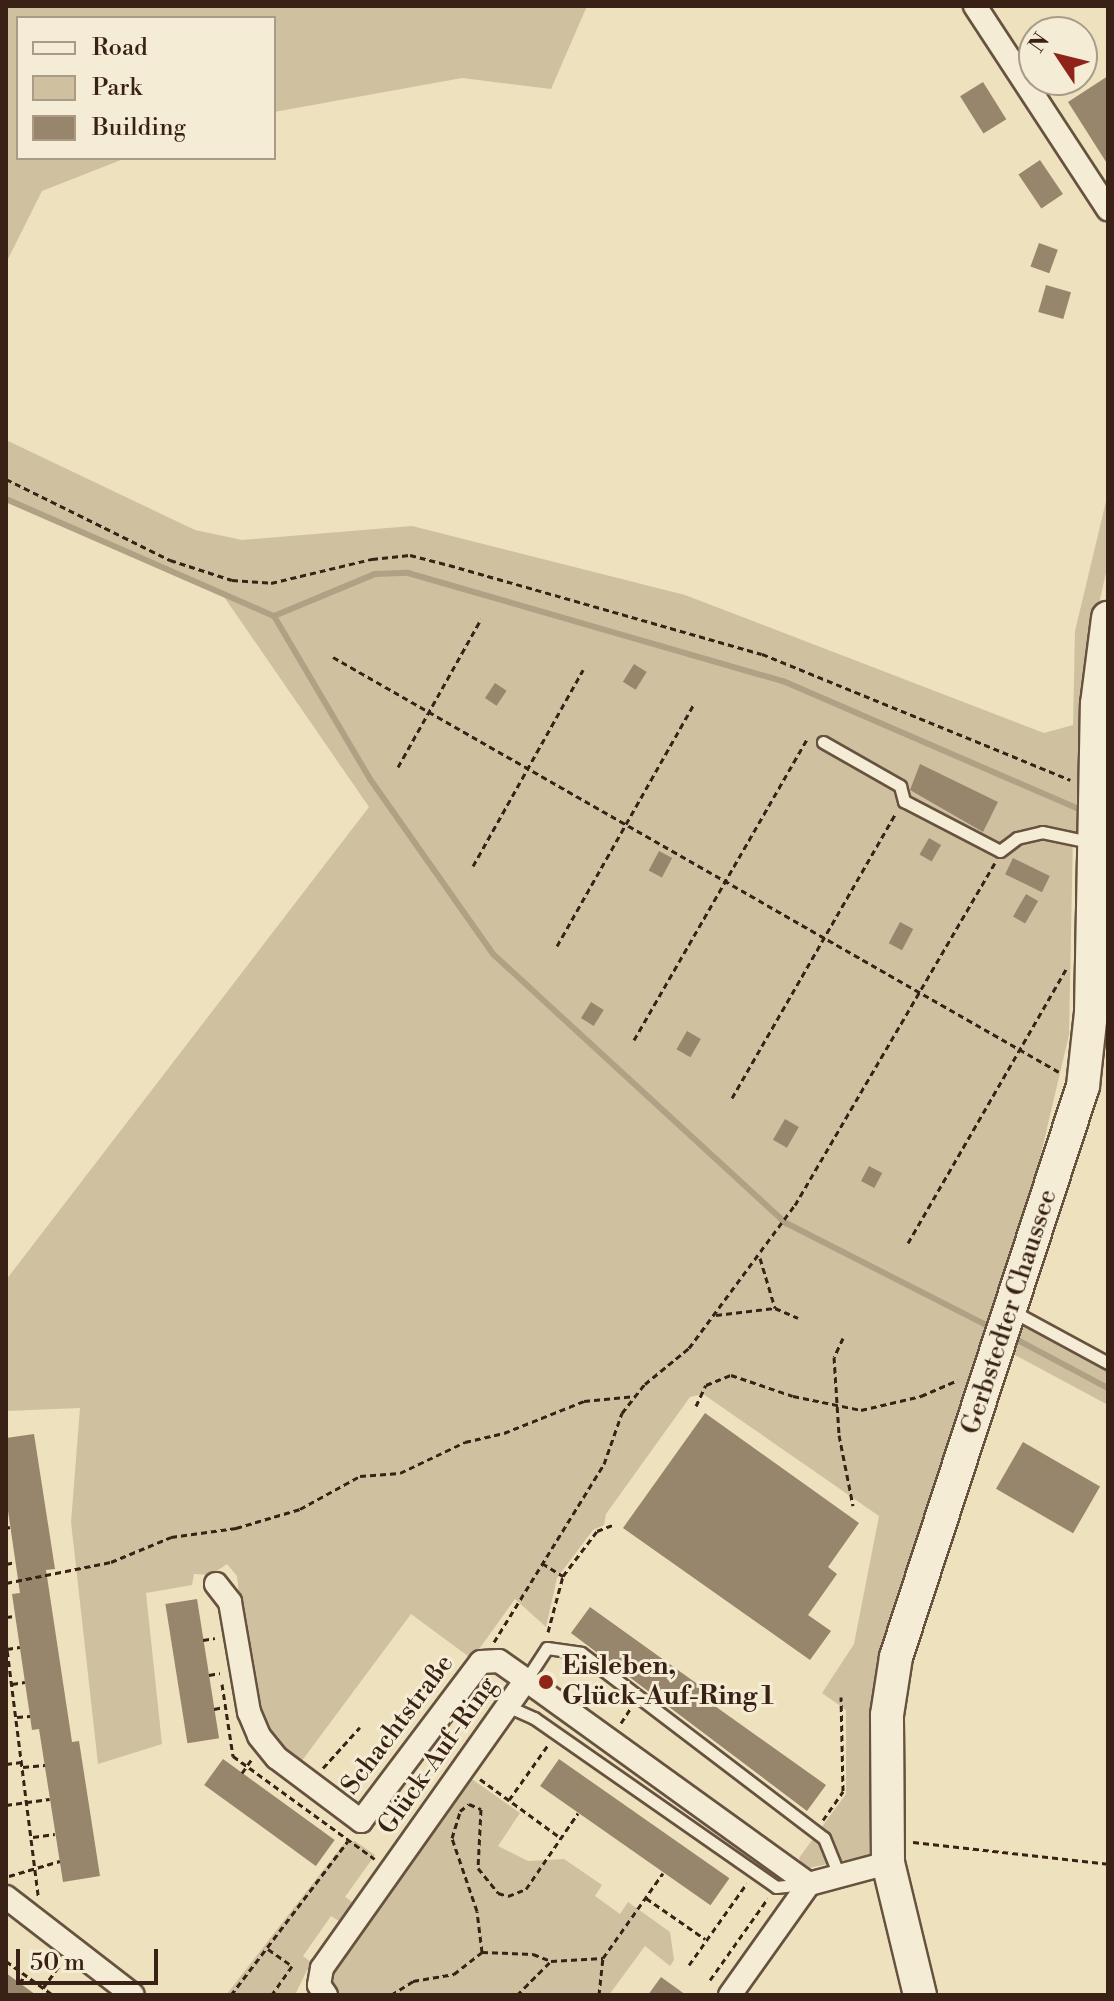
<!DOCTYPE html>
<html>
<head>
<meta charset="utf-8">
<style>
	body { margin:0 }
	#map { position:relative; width:1114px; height:2001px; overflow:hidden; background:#eee1bd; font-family:"Libre Bodoni",serif }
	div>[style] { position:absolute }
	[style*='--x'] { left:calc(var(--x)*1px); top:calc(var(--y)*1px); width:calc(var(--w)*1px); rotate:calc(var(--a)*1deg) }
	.green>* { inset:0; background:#cfc1a0 }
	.stream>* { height:6px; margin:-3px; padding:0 3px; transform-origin:3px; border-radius:3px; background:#b0a084 }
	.building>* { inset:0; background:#97856c; transform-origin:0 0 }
	.path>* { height:3px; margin-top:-1.5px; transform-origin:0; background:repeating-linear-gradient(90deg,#392215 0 6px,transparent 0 10px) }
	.roads { filter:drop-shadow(2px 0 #66523f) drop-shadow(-2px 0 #66523f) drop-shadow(0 2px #66523f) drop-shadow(0 -2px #66523f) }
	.service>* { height:11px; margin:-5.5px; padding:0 5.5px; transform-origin:5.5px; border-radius:5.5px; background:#f4ecd4 }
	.minor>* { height:22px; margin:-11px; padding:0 11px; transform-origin:11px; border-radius:11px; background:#f4ecd4 }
	.secondary>* { height:32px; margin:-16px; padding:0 16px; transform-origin:16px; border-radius:16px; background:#f4ecd4 }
	.dots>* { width:22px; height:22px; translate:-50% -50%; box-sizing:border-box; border:4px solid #f4ecd4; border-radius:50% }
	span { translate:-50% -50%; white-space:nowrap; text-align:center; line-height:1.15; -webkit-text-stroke:6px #f4ecd4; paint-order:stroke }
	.street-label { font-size:26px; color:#392215 }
	.poi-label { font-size:26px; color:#392215; font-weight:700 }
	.left { translate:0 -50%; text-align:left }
	.frame { position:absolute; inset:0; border:8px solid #392215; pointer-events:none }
	.legend { position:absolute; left:16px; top:16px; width:260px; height:144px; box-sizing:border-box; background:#f4ecd4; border:2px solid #a99b88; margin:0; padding:10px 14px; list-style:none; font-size:24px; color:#392215 }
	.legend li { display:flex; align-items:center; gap:16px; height:40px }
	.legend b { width:40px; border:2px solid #a99b88 }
	.north { position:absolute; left:1018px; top:16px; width:80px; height:80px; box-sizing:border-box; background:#f4ecd4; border:2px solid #a99b88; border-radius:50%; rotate:305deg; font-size:22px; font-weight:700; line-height:32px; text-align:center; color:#392215 }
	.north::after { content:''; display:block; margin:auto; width:28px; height:36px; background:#8f2418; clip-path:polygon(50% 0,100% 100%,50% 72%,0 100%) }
	.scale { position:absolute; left:16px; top:1949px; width:142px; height:36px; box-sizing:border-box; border:4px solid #392215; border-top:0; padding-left:10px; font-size:24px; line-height:28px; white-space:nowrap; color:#392215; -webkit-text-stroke:6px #f4ecd4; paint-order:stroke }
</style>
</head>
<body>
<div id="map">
	<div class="green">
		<i style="clip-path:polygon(6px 6px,587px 6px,551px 89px,462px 78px,274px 112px,274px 18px,18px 18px,18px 158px,126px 158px,42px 191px,6px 263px)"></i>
		<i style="clip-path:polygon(6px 440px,195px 530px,242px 540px,412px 526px,685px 595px,1044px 733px,1073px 725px,1075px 631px,1108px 493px,1108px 564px,1091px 639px,1083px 832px,1073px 833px,1069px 1035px,1040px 1158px,942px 1483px,873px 1854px,809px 1868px,802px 1867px,799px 1858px,846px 1794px,846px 1710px,822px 1693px,854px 1644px,879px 1516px,703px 1394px,690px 1397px,606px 1514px,604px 1525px,593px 1530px,557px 1578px,546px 1627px,515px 1599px,472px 1659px,411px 1614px,298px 1766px,273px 1743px,250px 1691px,237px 1576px,227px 1564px,211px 1575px,194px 1574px,192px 1585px,146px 1593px,162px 1744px,98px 1764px,71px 1522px,80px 1408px,6px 1411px,6px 1280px,369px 807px,220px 591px,6px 499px)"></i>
		<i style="clip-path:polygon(1024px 1326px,1108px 1370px,1108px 1405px,1013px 1354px)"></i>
		<i style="clip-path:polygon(466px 1775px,520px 1813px,498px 1846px,528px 1861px,564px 1859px,602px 1885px,595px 1896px,620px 1914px,628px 1902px,670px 1932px,674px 1960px,670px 1966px,645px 1946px,609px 1995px,335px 1995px,328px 1978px)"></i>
		<i style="clip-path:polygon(355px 1841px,375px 1855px,345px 1897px,358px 1906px,345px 1925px,331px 1916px,303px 1956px,316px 1966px,307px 1970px,295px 1995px,226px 1995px,345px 1842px)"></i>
	</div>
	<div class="stream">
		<i style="--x:6;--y:499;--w:292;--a:23.6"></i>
		<i style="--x:274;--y:616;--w:109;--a:-22.6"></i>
		<i style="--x:375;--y:574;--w:33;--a:-2"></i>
		<i style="--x:408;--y:573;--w:390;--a:16.1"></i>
		<i style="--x:783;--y:681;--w:328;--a:23.4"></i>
		<i style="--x:274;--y:616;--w:189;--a:59.5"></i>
		<i style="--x:370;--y:779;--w:214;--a:54.9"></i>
		<i style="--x:493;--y:954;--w:398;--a:42.6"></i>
		<i style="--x:786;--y:1223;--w:231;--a:27"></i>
		<i style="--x:1010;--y:1336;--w:111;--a:28"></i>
	</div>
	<div class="building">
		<i style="clip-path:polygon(1108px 76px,1108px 165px,1068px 102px)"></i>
		<i style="left:983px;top:82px;width:44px;height:27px;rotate:58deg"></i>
		<i style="left:1040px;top:160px;width:41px;height:26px;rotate:56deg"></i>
		<i style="left:1039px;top:243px;width:20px;height:25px;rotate:20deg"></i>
		<i style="left:1046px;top:285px;width:26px;height:28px;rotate:16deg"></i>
		<i style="left:634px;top:664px;width:15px;height:21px;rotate:32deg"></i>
		<i style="left:495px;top:683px;width:14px;height:18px;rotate:34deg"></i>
		<i style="clip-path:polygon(920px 764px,998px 802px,983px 832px,910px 790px)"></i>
		<i style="left:929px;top:838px;width:14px;height:19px;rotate:30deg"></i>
		<i style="left:659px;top:851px;width:15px;height:22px;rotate:28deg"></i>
		<i style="left:1013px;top:858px;width:41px;height:18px;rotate:26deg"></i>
		<i style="left:1026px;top:894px;width:14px;height:26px;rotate:30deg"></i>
		<i style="left:900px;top:922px;width:15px;height:24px;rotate:28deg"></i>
		<i style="left:591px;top:1002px;width:15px;height:19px;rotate:32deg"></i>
		<i style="left:687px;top:1031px;width:16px;height:21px;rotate:30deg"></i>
		<i style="left:785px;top:1119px;width:16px;height:24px;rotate:30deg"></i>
		<i style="left:869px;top:1166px;width:15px;height:17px;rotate:28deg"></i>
		<i style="clip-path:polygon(705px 1413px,859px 1523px,828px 1567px,837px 1574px,808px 1615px,831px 1631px,810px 1660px,623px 1528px)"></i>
		<i style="clip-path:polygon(34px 1434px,55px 1569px,46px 1570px,72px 1742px,79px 1741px,100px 1876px,63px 1882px,39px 1729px,32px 1730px,12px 1594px,20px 1593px,6px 1497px,6px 1438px)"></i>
		<i style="left:1023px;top:1442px;width:89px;height:54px;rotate:30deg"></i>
		<i style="left:197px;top:1599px;width:141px;height:32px;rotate:81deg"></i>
		<i style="clip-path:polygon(590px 1607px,703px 1688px,698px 1694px,826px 1785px,807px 1811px,571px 1633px)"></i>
		<i style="left:223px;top:1759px;width:138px;height:32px;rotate:36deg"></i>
		<i style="left:559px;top:1759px;width:208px;height:33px;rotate:35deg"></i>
		<i style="clip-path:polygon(6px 1973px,36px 1995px,6px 1995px)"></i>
		<i style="clip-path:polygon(661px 1977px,686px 1995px,648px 1995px)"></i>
	</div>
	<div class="path">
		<i style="--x:6;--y:479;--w:183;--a:26.3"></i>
		<i style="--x:170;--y:560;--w:65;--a:17.9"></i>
		<i style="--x:232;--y:580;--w:39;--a:4"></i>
		<i style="--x:271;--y:583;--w:104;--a:-13.4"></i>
		<i style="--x:372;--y:559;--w:38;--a:-6"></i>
		<i style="--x:410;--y:555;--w:40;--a:14.4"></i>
		<i style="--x:449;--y:565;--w:325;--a:15.9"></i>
		<i style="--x:762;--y:654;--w:333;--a:22.2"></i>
		<i style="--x:333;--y:657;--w:836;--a:29.75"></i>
		<i style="--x:398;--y:767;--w:170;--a:-60.7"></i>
		<i style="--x:473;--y:866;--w:225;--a:-60.7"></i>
		<i style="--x:557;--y:946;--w:278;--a:-60.5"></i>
		<i style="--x:634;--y:1040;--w:349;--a:-60.1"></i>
		<i style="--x:732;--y:1098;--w:327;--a:-60.1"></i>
		<i style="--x:908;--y:1243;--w:316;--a:-60"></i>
		<i style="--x:760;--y:1258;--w:52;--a:73.3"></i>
		<i style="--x:716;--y:1315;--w:59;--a:-6.8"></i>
		<i style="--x:775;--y:1308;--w:25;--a:23"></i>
		<i style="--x:843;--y:1338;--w:21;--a:115"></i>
		<i style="--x:834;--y:1357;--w:78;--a:86.3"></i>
		<i style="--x:839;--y:1435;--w:72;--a:78.8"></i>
		<i style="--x:696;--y:1406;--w:23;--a:-65"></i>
		<i style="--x:706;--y:1385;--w:27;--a:-22"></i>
		<i style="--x:731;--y:1375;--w:65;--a:18.7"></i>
		<i style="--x:793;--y:1396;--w:69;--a:11.6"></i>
		<i style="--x:861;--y:1410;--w:62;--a:-13.1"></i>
		<i style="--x:921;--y:1396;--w:40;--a:-23.4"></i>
		<i style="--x:6;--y:1528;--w:4;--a:-14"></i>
		<i style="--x:542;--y:1563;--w:25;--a:32"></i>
		<i style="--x:6;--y:1564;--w:10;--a:-11"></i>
		<i style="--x:6;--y:1583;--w:107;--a:-11.3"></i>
		<i style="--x:111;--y:1562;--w:65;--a:-22.6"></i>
		<i style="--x:171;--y:1537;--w:66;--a:-7.9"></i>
		<i style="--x:236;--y:1528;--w:67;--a:-16.5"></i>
		<i style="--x:300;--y:1509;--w:68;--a:-28.8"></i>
		<i style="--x:360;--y:1476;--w:40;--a:-4.3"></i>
		<i style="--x:400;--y:1473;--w:72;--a:-25.5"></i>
		<i style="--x:465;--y:1442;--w:40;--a:-13"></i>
		<i style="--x:504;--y:1433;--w:86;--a:-21.8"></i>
		<i style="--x:584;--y:1401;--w:52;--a:-5.5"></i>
		<i style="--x:6;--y:1617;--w:9;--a:-6"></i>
		<i style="--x:548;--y:1632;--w:58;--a:-75"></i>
		<i style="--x:563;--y:1576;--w:56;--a:-52.9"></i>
		<i style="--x:597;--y:1531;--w:19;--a:-21"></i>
		<i style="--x:203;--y:1640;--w:12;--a:-9"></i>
		<i style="--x:6;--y:1641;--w:257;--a:82.8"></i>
		<i style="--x:494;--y:1642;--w:209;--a:-58.3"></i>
		<i style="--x:604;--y:1464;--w:54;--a:-70.6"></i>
		<i style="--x:622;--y:1413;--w:37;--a:-52"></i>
		<i style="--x:645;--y:1384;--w:57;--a:-39.3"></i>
		<i style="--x:689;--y:1348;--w:178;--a:-53.5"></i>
		<i style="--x:795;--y:1205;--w:396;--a:-59.7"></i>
		<i style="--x:7;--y:1649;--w:13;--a:-9"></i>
		<i style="--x:209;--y:1675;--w:11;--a:-10"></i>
		<i style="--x:12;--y:1684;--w:13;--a:-9"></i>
		<i style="--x:222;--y:1684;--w:73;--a:81.3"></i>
		<i style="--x:233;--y:1756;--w:175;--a:36"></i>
		<i style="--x:214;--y:1709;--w:10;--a:-11"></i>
		<i style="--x:17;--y:1717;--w:13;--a:-4"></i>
		<i style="--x:621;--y:1723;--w:17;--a:-57"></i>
		<i style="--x:6;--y:1764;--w:16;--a:-7"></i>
		<i style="--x:23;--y:1767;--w:22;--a:-5"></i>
		<i style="--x:323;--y:1768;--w:55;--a:-47.9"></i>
		<i style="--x:242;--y:1773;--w:16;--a:-55"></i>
		<i style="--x:480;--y:1779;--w:100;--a:36.1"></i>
		<i style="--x:509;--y:1800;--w:67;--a:-54.7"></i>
		<i style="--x:6;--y:1805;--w:44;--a:-7.8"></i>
		<i style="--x:823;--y:1820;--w:35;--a:-55"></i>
		<i style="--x:843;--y:1791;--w:94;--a:-91.2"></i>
		<i style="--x:33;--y:1837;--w:22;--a:-8"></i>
		<i style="--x:913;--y:1842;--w:196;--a:6.4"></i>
		<i style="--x:9;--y:1876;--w:53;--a:-16.4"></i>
		<i style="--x:646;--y:1898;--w:72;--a:34.8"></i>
		<i style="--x:268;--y:1949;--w:29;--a:35"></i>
		<i style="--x:292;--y:1966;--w:35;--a:125"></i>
		<i style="--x:482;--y:1952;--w:51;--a:2.2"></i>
		<i style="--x:533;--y:1954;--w:19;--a:21"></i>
		<i style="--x:6;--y:1961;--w:58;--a:35.9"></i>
		<i style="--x:689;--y:1965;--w:100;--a:-54.7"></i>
		<i style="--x:710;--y:1980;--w:100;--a:-54.7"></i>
		<i style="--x:19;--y:1983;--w:11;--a:-49"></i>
		<i style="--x:43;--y:1988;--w:29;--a:-54"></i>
		<i style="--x:231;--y:1995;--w:193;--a:-52.8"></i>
		<i style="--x:391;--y:1995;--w:26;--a:-32"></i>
		<i style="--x:413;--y:1981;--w:42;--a:-9.7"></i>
		<i style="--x:454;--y:1974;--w:36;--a:-38"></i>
		<i style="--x:482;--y:1952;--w:41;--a:-97"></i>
		<i style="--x:477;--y:1911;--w:77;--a:-108.9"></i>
		<i style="--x:452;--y:1838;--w:28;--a:-73"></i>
		<i style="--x:460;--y:1811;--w:11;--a:-38"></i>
		<i style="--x:469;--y:1804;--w:13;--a:23"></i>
		<i style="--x:481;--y:1809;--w:59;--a:92.9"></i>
		<i style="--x:478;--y:1868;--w:32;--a:51"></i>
		<i style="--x:498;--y:1893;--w:10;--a:17"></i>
		<i style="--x:508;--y:1896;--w:19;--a:-21"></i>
		<i style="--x:526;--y:1889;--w:92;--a:-55.6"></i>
		<i style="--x:517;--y:1995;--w:48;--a:-45"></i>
		<i style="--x:551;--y:1961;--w:52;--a:-3.3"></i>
		<i style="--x:603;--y:1958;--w:104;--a:-54.8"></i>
		<i style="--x:599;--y:1995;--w:37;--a:-84"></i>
	</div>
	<div class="roads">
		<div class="service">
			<i style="--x:823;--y:742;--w:89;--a:29.7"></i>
			<i style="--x:900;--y:786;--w:16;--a:75"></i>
			<i style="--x:904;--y:801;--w:108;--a:27.5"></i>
			<i style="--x:1000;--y:851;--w:21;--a:-37"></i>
			<i style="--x:1017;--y:838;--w:26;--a:-13"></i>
			<i style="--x:1042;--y:832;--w:49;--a:11.8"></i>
			<i style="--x:1014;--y:1312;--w:107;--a:28.5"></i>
			<i style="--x:526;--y:1680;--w:38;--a:-57"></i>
			<i style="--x:547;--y:1648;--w:34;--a:8"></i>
			<i style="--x:581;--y:1653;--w:305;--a:37.3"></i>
			<i style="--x:824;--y:1838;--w:37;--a:68"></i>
			<i style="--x:507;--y:1706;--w:30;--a:24"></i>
			<i style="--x:534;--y:1718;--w:295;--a:34.9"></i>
			<i style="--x:776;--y:1887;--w:30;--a:-6"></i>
		</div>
		<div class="minor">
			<i style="--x:975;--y:6;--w:243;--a:56.8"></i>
			<i style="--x:216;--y:1584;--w:23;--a:52"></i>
			<i style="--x:230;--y:1602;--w:112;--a:80.2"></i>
			<i style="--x:249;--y:1712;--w:26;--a:67"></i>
			<i style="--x:259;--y:1736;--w:28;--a:51"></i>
			<i style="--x:277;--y:1758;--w:105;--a:36.9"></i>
			<i style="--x:361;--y:1821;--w:199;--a:-53"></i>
			<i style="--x:481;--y:1662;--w:18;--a:-3"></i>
			<i style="--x:499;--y:1661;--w:33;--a:35"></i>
			<i style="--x:6;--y:1897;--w:160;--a:37.7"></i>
			<i style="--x:326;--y:1995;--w:12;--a:-125"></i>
			<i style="--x:319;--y:1985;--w:17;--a:-80"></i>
			<i style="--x:322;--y:1968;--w:353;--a:-54.7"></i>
			<i style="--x:526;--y:1680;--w:349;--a:35.8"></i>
			<i style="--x:730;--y:1995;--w:136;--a:-54.6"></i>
			<i style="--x:809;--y:1884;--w:82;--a:-14.9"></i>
		</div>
		<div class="secondary">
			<i style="--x:920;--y:1995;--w:136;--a:-103.6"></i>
			<i style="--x:888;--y:1863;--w:148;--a:-90.4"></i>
			<i style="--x:887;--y:1715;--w:59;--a:-81.2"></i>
			<i style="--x:896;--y:1657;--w:601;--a:-71.87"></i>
			<i style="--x:1083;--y:1086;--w:74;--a:-83.8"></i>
			<i style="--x:1091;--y:1012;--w:308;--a:-88.9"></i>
			<i style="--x:1097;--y:704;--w:87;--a:-82.7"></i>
		</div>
	</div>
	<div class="dots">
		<i style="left:546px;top:1682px;background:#8f2418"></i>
	</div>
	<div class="street-label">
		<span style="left:1010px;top:1312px;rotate:-72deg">Gerbstedter Chaussee</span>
		<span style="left:398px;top:1725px;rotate:-53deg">Schachtstraße</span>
		<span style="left:438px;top:1756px;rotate:-55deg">Glück-Auf-Ring</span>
	</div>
	<div class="poi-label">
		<span class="left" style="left:562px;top:1682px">Eisleben,<br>Glück-Auf-Ring 1</span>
	</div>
	<div class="frame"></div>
	<ul class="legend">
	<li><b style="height:10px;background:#f4ecd4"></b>Road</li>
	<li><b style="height:22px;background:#cfc1a0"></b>Park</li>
	<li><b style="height:22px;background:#97856c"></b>Building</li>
	</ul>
	<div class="north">N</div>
	<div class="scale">50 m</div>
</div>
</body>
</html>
